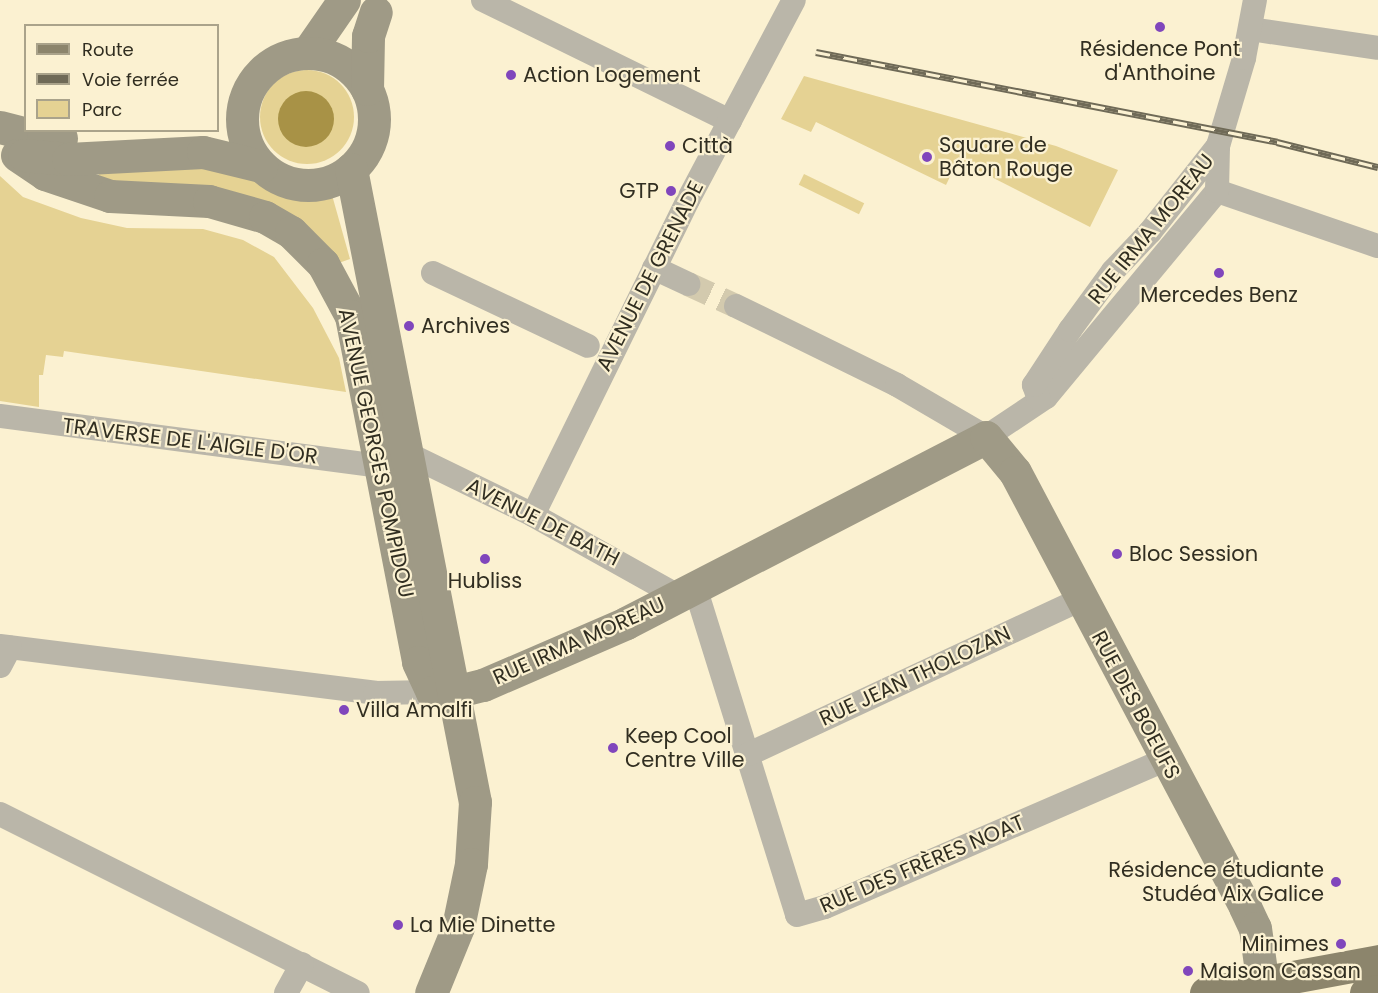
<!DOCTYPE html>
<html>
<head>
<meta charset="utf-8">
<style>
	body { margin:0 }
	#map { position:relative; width:1378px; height:993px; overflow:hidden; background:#fbf1d1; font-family:Poppins,sans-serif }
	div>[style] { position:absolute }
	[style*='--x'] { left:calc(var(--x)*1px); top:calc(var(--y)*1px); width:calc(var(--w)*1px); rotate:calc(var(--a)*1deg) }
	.green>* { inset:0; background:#e5d293; transform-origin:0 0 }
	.round { border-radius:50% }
	.water>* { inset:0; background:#a89246 }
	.street-tunnel>* { height:24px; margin-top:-12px; transform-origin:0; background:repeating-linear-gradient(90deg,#d3caae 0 24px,transparent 0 36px) }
	.street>* { height:24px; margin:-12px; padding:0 12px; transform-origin:12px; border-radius:12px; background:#bab6a9 }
	.secondary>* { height:33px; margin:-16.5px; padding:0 16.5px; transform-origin:16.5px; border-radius:16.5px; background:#9f9a86 }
	.secondary>.ring { margin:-16.5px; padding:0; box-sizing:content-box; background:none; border:33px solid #9f9a86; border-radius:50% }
	.primary>* { height:33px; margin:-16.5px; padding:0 16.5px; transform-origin:16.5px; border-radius:16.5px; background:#8c856c }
	.rail>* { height:7px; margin-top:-3.5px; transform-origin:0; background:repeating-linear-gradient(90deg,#fbf1d1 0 14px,#6f6a57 0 28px); box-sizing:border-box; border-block:2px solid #6f6a57 }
	.dots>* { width:16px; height:16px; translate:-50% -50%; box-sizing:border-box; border:3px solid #fbf1d1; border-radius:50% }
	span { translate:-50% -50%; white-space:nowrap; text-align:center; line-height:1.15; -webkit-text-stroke:4.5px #fbf1d1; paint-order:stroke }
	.poi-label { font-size:21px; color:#312e21 }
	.left { translate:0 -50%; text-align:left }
	.right { translate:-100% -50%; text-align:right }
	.street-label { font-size:21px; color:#312e21 }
	.legend { position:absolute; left:24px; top:24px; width:195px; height:108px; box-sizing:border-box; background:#fbf1d1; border:2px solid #aaa38b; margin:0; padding:8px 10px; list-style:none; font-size:18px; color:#312e21 }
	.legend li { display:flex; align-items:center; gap:12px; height:30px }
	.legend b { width:30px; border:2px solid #aaa38b }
</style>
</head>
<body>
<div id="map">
	<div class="green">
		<i class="round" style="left:260px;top:70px;width:94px;height:94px"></i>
		<i style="clip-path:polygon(804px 76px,1056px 146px,1118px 170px,1090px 227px,958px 160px,946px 185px,816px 122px,811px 132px,781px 119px)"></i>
		<i style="clip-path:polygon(225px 164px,288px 196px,309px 199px,332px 195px,350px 259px,333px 265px,316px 245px,98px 185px,99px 169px)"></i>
		<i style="left:804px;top:174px;width:67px;height:12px;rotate:26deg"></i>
		<i style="clip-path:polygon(0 176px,23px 197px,81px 218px,127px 228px,203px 229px,243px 240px,274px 257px,313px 308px,339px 358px,346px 392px,64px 351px,63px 357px,46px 355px,43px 375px,39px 375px,39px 407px,0 401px)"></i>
	</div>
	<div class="water">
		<i class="round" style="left:278px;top:91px;width:56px;height:56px"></i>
	</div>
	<div class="street-tunnel">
		<i style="--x:688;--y:284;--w:53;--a:24.6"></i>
	</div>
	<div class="street">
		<i style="--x:483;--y:0;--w:275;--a:26.1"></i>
		<i style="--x:1250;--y:29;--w:129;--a:8.4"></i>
		<i style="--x:1217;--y:191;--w:170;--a:18.9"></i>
		<i style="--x:654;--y:268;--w:38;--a:25"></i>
		<i style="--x:433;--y:273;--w:171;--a:25.2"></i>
		<i style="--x:736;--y:306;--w:179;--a:26.1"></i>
		<i style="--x:897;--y:385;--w:103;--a:30.3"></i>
		<i style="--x:986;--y:437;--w:72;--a:-33.7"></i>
		<i style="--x:1046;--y:397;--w:268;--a:-50.3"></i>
		<i style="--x:1217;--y:191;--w:45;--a:-88.7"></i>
		<i style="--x:1218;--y:146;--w:92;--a:-73.5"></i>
		<i style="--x:1244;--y:58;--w:59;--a:-79.3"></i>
		<i style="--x:1039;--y:399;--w:15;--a:-110"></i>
		<i style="--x:1034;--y:385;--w:66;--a:-56.8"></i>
		<i style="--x:1070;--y:330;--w:73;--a:-53.9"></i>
		<i style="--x:1113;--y:271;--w:54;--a:-46.5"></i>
		<i style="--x:1150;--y:232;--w:110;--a:-51.7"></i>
		<i style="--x:0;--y:416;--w:384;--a:7.5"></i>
		<i style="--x:381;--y:466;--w:28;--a:-27"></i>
		<i style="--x:406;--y:453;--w:141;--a:26"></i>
		<i style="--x:533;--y:515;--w:166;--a:29.2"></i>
		<i style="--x:533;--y:515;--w:351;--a:-63.8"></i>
		<i style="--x:688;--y:200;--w:226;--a:-62.1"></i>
		<i style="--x:695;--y:587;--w:343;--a:72.7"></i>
		<i style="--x:797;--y:915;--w:29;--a:-16"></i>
		<i style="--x:825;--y:907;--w:370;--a:-23.4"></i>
		<i style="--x:0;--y:646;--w:378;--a:7.1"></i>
		<i style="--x:375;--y:693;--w:57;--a:-1"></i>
		<i style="--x:0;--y:666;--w:21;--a:-62"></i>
		<i style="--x:749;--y:754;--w:366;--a:-25"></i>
		<i style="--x:0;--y:814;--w:400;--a:26.6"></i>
		<i style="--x:286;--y:993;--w:33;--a:-61"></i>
	</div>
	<div class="secondary">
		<i style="--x:308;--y:52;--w:63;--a:-55.3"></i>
		<i class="ring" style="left:242px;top:53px;width:99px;height:99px"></i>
		<i style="--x:367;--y:89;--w:53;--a:-88.9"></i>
		<i style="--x:368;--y:36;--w:25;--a:-72"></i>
		<i style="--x:0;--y:127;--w:44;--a:14.3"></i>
		<i style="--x:43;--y:138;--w:18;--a:0"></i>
		<i style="--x:17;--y:155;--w:34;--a:34"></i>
		<i style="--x:45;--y:174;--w:69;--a:18.7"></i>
		<i style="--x:110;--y:196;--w:99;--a:2.9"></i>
		<i style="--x:209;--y:201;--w:58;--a:15.9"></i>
		<i style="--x:265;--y:217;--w:30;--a:30"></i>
		<i style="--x:291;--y:232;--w:45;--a:45"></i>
		<i style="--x:323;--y:264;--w:59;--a:61.7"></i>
		<i style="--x:351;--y:316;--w:352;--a:79"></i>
		<i style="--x:418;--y:662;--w:33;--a:65"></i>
		<i style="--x:432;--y:692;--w:22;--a:0"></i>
		<i style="--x:454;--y:692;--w:30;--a:-14"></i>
		<i style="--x:483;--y:685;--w:156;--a:-23.4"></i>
		<i style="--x:626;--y:623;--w:405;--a:-27.3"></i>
		<i style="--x:986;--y:437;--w:45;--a:50.4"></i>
		<i style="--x:1015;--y:472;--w:492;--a:62.1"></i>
		<i style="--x:1245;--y:907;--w:23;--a:65"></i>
		<i style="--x:1255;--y:928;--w:66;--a:82.1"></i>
		<i style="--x:24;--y:155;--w:44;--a:5.2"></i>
		<i style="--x:68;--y:159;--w:135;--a:-3"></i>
		<i style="--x:203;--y:152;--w:60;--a:13.6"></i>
		<i style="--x:351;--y:169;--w:645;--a:78.92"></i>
		<i style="--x:475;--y:802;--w:62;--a:93.7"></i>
		<i style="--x:471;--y:864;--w:64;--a:101.7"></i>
		<i style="--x:458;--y:927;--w:71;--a:112.2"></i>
	</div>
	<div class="primary">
		<i style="--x:1206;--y:993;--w:175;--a:-10.5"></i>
		<i style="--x:1366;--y:993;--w:12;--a:-9"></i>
	</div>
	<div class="rail">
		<i style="--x:816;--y:52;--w:470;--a:11"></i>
		<i style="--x:1277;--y:142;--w:104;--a:13.9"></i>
	</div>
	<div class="dots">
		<i style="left:1160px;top:27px;background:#8046bc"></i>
		<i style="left:511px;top:75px;background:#8046bc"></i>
		<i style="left:670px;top:146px;background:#8046bc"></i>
		<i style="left:927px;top:157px;background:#8046bc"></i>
		<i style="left:671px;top:191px;background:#8046bc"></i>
		<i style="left:1219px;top:273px;background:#8046bc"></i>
		<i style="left:409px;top:326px;background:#8046bc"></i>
		<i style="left:1117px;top:554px;background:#8046bc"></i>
		<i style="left:485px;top:559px;background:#8046bc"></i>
		<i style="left:344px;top:710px;background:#8046bc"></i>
		<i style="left:613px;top:748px;background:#8046bc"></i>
		<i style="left:1336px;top:882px;background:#8046bc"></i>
		<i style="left:398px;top:925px;background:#8046bc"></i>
		<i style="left:1341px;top:944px;background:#8046bc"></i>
		<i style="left:1188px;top:971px;background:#8046bc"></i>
	</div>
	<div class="poi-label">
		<span style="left:1160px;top:61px">Résidence Pont<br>d'Anthoine</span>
		<span class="left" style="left:523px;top:75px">Action Logement</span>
		<span class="left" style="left:939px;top:157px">Square de<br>Bâton Rouge</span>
		<span class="left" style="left:682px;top:146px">Città</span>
		<span class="right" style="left:659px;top:191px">GTP</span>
		<span style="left:1219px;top:295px">Mercedes Benz</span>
		<span class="left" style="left:421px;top:326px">Archives</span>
		<span class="left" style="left:1129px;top:554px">Bloc Session</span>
		<span style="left:485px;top:581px">Hubliss</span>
		<span class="left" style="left:356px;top:710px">Villa Amalfi</span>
		<span class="left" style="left:625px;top:748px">Keep Cool<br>Centre Ville</span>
		<span class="right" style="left:1324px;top:882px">Résidence étudiante<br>Studéa Aix Galice</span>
		<span class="left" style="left:410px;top:925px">La Mie Dinette</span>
		<span class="right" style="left:1329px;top:944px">Minimes</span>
		<span class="left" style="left:1200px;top:971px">Maison Cassan</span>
	</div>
	<div class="street-label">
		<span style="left:1151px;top:229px;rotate:-51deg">RUE IRMA MOREAU</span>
		<span style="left:650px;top:276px;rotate:-63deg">AVENUE DE GRENADE</span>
		<span style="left:190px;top:441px;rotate:7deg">TRAVERSE DE L'AIGLE D'OR</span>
		<span style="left:376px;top:453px;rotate:78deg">AVENUE GEORGES POMPIDOU</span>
		<span style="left:543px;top:522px;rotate:27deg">AVENUE DE BATH</span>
		<span style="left:579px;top:641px;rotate:-24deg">RUE IRMA MOREAU</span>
		<span style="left:915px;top:676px;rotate:-25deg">RUE JEAN THOLOZAN</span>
		<span style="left:1136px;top:705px;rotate:62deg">RUE DES BOEUFS</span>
		<span style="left:922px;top:864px;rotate:-23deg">RUE DES FRÈRES NOAT</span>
	</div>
	<ul class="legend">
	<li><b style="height:8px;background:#8c856c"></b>Route</li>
	<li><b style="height:8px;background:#6f6a57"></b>Voie ferrée</li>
	<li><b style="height:16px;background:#e5d293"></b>Parc</li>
	</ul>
</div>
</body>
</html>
